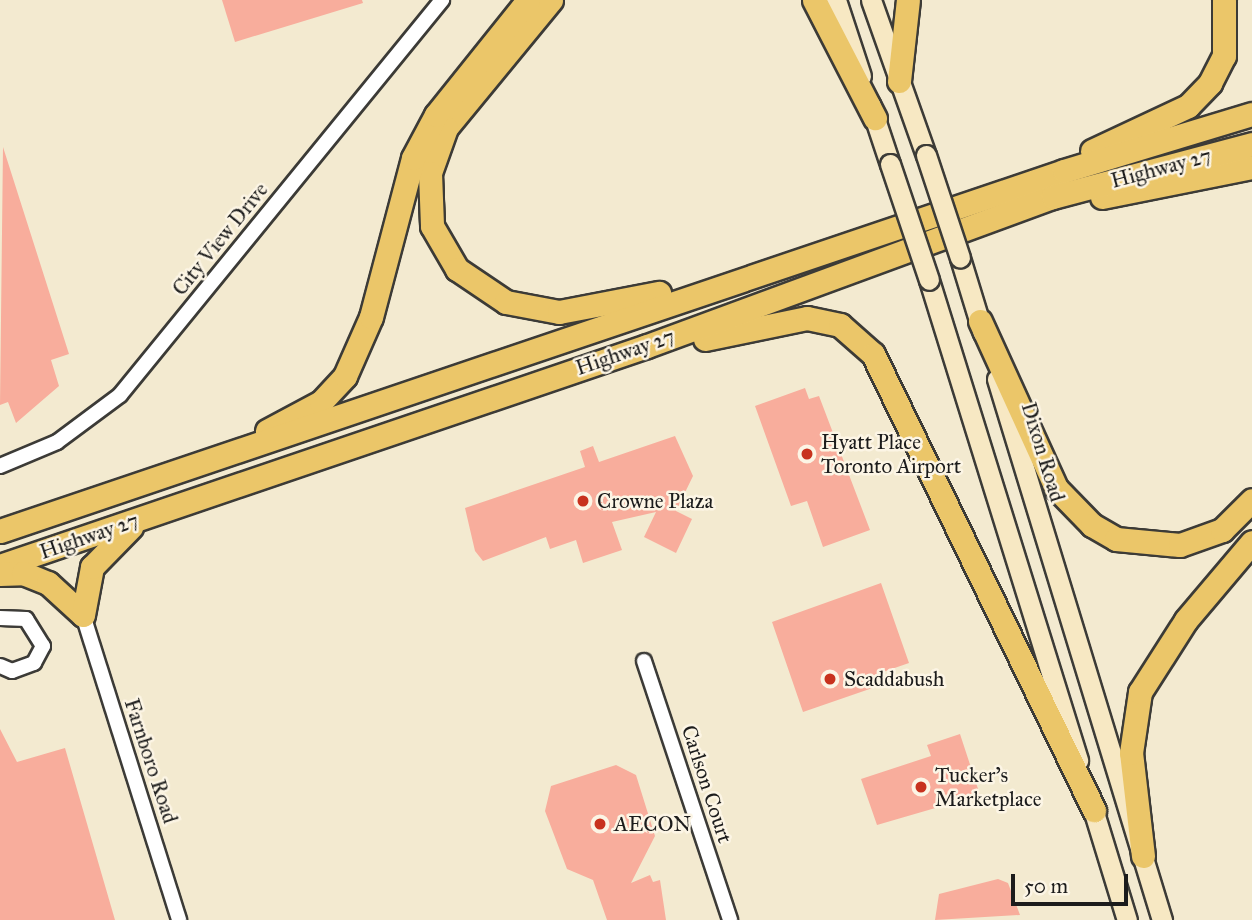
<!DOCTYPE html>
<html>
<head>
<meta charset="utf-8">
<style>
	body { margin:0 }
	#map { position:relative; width:1252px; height:920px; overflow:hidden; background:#f3ead0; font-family:"IM FELL Great Primer",serif }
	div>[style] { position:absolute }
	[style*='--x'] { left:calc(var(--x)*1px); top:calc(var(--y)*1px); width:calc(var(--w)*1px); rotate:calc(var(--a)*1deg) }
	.building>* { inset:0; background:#f8ad9c }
	.roads { filter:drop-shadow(2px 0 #3c3b37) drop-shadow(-2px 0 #3c3b37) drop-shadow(0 2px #3c3b37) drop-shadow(0 -2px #3c3b37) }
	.street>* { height:14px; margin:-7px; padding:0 7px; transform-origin:7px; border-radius:7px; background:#fff }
	.secondary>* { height:19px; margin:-9.5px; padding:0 9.5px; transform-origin:9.5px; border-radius:9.5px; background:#f7e8c3 }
	.primary>* { height:23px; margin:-11.5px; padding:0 11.5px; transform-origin:11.5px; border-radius:11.5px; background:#ebc669 }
	.bridges { filter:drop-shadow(2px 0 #3c3b37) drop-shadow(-2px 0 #3c3b37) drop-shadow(0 2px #3c3b37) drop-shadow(0 -2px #3c3b37) }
	.secondary-bridge>* { height:19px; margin:-9.5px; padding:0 9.5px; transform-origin:9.5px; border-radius:9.5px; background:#f7e8c3 }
	.dots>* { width:19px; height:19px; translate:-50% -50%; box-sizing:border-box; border:4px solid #fcf5e5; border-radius:50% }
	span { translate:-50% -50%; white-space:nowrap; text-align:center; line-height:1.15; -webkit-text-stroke:5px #fcf5e5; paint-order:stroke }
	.street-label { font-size:21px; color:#1c1c1c }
	.poi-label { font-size:21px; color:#1c1c1c }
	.left { translate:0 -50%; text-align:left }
	.scale { position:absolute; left:1011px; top:874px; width:117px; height:32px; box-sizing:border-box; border:4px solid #1c1c1c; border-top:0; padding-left:9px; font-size:21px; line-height:24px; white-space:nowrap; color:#1c1c1c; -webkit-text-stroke:5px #fcf5e5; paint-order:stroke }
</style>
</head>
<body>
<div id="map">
	<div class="building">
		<i style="clip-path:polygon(222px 0,362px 0,363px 3px,235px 42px)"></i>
		<i style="clip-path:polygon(3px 147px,69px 354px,51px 360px,59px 386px,16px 423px,8px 402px,0 405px)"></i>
		<i style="clip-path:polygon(805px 388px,809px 399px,819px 396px,870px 530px,823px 547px,807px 501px,791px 506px,755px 406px)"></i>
		<i style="clip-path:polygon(675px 436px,693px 476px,676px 511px,692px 519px,676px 553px,644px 537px,656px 512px,612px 522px,622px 550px,583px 563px,576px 540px,550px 549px,546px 537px,483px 561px,475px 551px,465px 508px,585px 467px,580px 451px,593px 446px,599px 462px)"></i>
		<i style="clip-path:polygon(881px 583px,909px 663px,883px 672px,887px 683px,803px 712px,772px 622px)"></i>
		<i style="clip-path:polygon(0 729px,17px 762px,65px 748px,115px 920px,0 920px)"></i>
		<i style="clip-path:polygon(960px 734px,980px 795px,877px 825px,861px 779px,931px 756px,927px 745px)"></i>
		<i style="clip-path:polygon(616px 765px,636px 775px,655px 836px,631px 883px,650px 875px,653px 882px,660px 880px,666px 920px,607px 920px,593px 880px,567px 869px,545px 811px,551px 786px)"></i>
		<i style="clip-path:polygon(998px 879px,1008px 883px,1020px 915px,935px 920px,939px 894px)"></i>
	</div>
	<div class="roads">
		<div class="street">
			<i style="--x:0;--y:466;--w:62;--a:-22.8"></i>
			<i style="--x:57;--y:442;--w:79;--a:-36.7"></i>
			<i style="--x:120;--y:395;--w:510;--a:-50.81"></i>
			<i style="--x:83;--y:615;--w:320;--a:72.5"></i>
			<i style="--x:0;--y:618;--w:26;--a:2"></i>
			<i style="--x:26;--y:619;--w:32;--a:58"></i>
			<i style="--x:43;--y:646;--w:19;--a:118"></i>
			<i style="--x:34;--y:663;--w:23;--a:160"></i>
			<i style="--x:12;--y:671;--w:13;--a:-157"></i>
			<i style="--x:644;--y:661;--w:273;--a:71.6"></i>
		</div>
		<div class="secondary">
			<i style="--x:836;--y:0;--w:80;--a:71.8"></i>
			<i style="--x:871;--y:0;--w:164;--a:70.5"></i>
			<i style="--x:870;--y:104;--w:63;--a:71.6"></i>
			<i style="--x:960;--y:258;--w:78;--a:73"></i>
			<i style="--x:929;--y:280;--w:503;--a:72.75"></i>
			<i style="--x:997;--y:379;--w:566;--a:73.04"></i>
			<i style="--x:1089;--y:796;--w:130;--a:73"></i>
		</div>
		<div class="primary">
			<i style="--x:551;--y:0;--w:166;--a:129.4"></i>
			<i style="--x:446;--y:128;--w:48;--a:109.6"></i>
			<i style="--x:430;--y:173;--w:53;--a:87.8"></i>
			<i style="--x:432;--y:226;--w:50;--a:59.8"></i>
			<i style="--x:457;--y:269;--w:59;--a:34"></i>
			<i style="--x:506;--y:302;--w:54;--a:10.7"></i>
			<i style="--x:559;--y:312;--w:102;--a:-10.8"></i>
			<i style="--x:814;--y:0;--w:133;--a:62.7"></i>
			<i style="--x:899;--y:81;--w:81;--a:-83.7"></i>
			<i style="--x:1092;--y:151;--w:106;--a:-25.1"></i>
			<i style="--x:1188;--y:106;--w:32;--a:-46"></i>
			<i style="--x:1210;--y:83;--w:30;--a:-63"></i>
			<i style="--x:1224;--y:56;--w:56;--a:-90"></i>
			<i style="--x:1102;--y:197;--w:153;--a:-11.3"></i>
			<i style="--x:980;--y:321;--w:183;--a:65.5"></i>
			<i style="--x:1056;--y:488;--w:52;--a:45.8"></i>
			<i style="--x:1092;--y:525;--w:28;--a:30"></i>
			<i style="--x:1116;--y:539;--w:64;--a:5.4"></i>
			<i style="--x:1180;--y:545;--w:45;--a:-19.7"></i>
			<i style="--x:1222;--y:530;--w:42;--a:-45"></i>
			<i style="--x:705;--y:339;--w:104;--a:-11.6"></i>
			<i style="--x:807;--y:318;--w:34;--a:12"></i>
			<i style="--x:840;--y:325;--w:44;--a:41.3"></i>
			<i style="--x:873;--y:354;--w:507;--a:64.14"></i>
			<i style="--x:267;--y:431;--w:61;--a:-28.2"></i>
			<i style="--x:321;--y:402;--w:35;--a:-47"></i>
			<i style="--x:345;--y:376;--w:64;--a:-66.2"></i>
			<i style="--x:371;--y:317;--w:164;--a:-75.2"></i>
			<i style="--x:413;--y:158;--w:49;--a:-61.9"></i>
			<i style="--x:436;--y:115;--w:147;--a:-51.3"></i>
			<i style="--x:0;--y:531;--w:1123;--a:-18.69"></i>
			<i style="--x:1064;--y:171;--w:196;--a:-16.9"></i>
			<i style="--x:0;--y:566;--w:683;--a:-18.78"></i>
			<i style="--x:647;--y:346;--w:432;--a:-20.2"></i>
			<i style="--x:1053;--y:197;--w:206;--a:-14.9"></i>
			<i style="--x:0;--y:574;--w:23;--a:-2"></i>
			<i style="--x:23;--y:573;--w:27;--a:22"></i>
			<i style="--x:48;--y:583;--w:47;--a:42.4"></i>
			<i style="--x:83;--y:615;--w:49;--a:-79.4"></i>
			<i style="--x:92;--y:567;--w:56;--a:-45.7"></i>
			<i style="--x:1143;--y:856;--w:104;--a:-96.6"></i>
			<i style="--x:1131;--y:753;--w:62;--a:-81.6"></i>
			<i style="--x:1140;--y:692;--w:85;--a:-57.4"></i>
			<i style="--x:1186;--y:620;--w:102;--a:-49.8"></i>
		</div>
	</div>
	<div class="bridges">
		<div class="secondary-bridge">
			<i style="--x:926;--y:155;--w:108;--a:71.7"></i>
			<i style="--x:890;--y:164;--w:122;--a:71.4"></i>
		</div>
	</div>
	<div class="dots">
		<i style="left:807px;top:454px;background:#c8321e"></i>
		<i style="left:583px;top:501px;background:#c8321e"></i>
		<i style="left:830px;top:679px;background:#c8321e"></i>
		<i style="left:921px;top:787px;background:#c8321e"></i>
		<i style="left:600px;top:824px;background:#c8321e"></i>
	</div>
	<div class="street-label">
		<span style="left:1161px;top:168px;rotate:-15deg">Highway 27</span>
		<span style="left:220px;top:239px;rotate:-51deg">City View Drive</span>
		<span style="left:625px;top:352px;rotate:-19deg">Highway 27</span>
		<span style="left:1043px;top:452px;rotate:73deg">Dixon Road</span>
		<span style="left:89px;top:536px;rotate:-19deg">Highway 27</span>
		<span style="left:151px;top:761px;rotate:72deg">Farnboro Road</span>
		<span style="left:707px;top:784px;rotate:72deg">Carlson Court</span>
	</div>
	<div class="poi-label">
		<span class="left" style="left:821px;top:454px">Hyatt Place<br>Toronto Airport</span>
		<span class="left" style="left:597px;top:501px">Crowne Plaza</span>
		<span class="left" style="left:844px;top:679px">Scaddabush</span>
		<span class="left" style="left:935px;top:787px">Tucker's<br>Marketplace</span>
		<span class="left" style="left:614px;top:824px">AECON</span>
	</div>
	<div class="scale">50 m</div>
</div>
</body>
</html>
